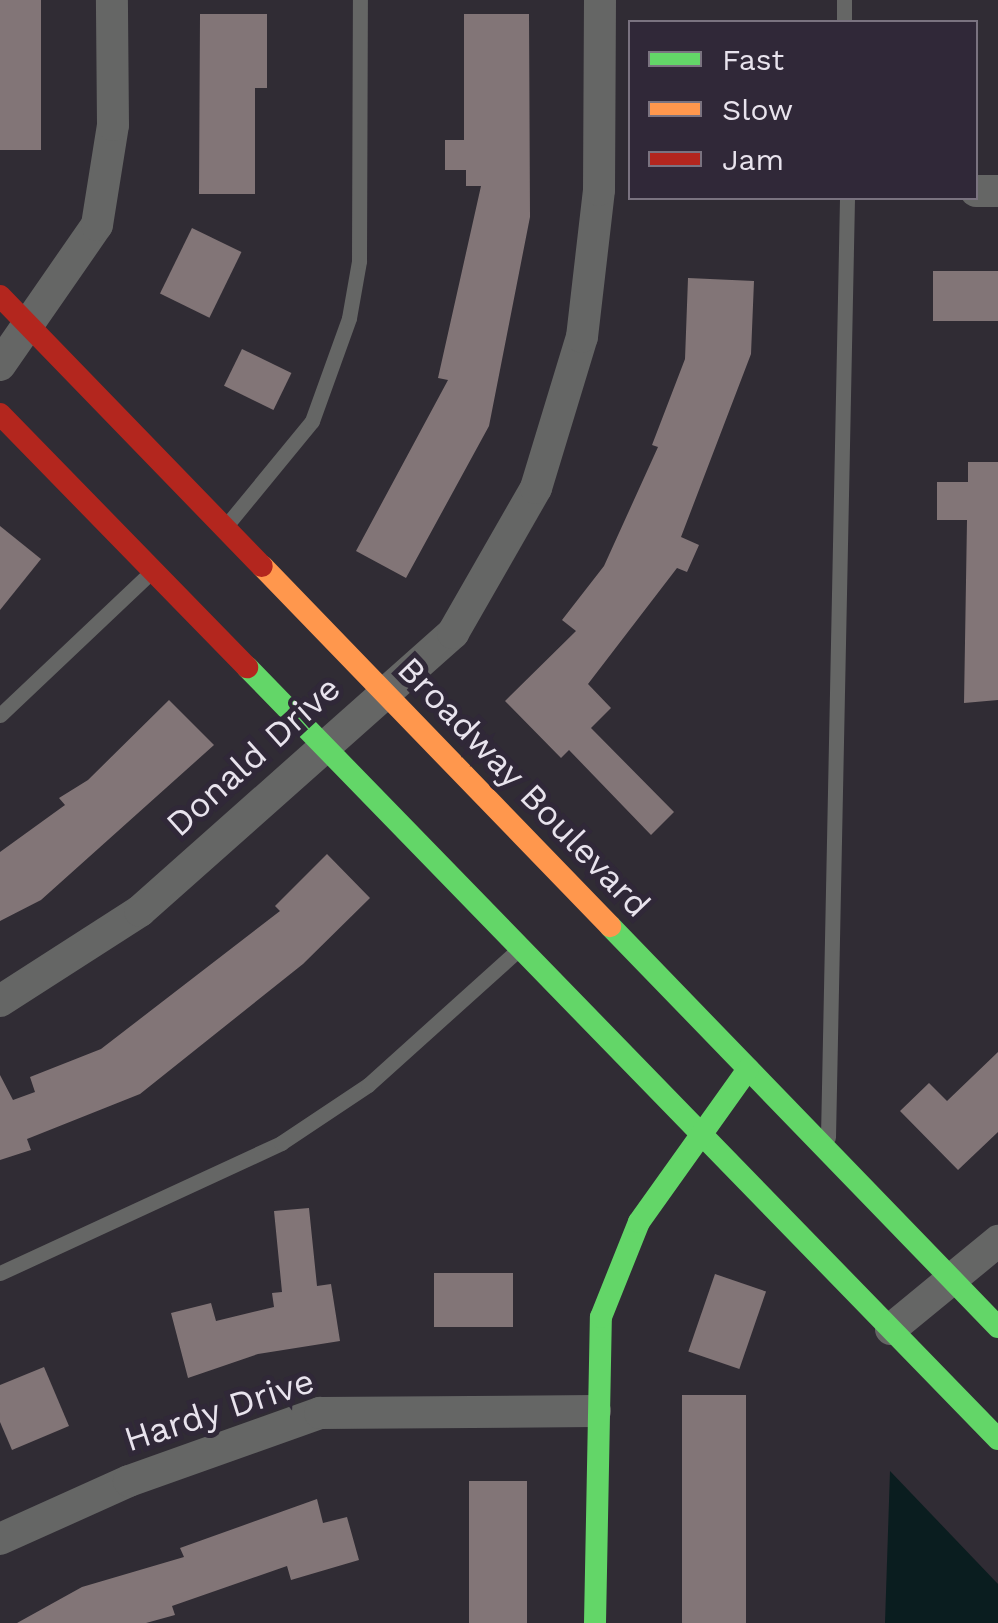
<!DOCTYPE html>
<html>
<head>
<meta charset="utf-8">
<style>
	body { margin:0 }
	#map { position:relative; width:998px; height:1623px; overflow:hidden; background:#302c34; font-family:"Work Sans",sans-serif }
	div>[style] { position:absolute }
	[style*='--x'] { left:calc(var(--x)*1px); top:calc(var(--y)*1px); width:calc(var(--w)*1px); rotate:calc(var(--a)*1deg) }
	.water>* { inset:0; background:#0a1d1f }
	.building>* { inset:0; background:#827577; transform-origin:0 0 }
	.lane>* { height:15px; margin:-7.5px; padding:0 7.5px; transform-origin:7.5px; border-radius:7.5px; background:#656665 }
	.street>* { height:32px; margin:-16px; padding:0 16px; transform-origin:16px; border-radius:16px; background:#656665 }
	.fast>* { height:22px; margin:-11px; padding:0 11px; transform-origin:11px; border-radius:11px; background:#63d668 }
	.slow>* { height:22px; margin:-11px; padding:0 11px; transform-origin:11px; border-radius:11px; background:#ff974d }
	.jam>* { height:22px; margin:-11px; padding:0 11px; transform-origin:11px; border-radius:11px; background:#b3261e }
	span { translate:-50% -50%; white-space:nowrap; text-align:center; line-height:1.15; -webkit-text-stroke:10px #302838; paint-order:stroke }
	.street-label { font-size:35px; color:#e8e3ed }
	.legend { position:absolute; left:628px; top:20px; width:350px; height:180px; box-sizing:border-box; background:#302838; border:2px solid #7a7380; margin:0; padding:12px 18px; list-style:none; font-size:30px; color:#e8e3ed }
	.legend li { display:flex; align-items:center; gap:20px; height:50px }
	.legend b { width:50px; border:2px solid #7a7380 }
</style>
</head>
<body>
<div id="map">
	<div class="water">
		<i style="clip-path:polygon(890px 1471px,998px 1584px,998px 1623px,885px 1623px)"></i>
	</div>
	<div class="building">
		<i style="left:0;top:0;width:41px;height:150px"></i>
		<i style="clip-path:polygon(200px 14px,267px 14px,267px 88px,255px 88px,255px 194px,199px 194px)"></i>
		<i style="clip-path:polygon(464px 14px,529px 14px,530px 217px,489px 426px,406px 578px,356px 551px,448px 380px,438px 378px,481px 186px,466px 186px,466px 170px,445px 170px,445px 140px,464px 140px)"></i>
		<i style="left:192px;top:228px;width:55px;height:73px;rotate:26deg"></i>
		<i style="left:933px;top:271px;width:65px;height:50px"></i>
		<i style="clip-path:polygon(688px 278px,754px 281px,751px 354px,681px 537px,699px 545px,687px 572px,677px 568px,588px 684px,611px 708px,591px 728px,674px 812px,651px 835px,569px 750px,561px 758px,505px 701px,576px 631px,562px 620px,604px 566px,658px 447px,652px 445px,685px 359px)"></i>
		<i style="left:242px;top:349px;width:55px;height:41px;rotate:26deg"></i>
		<i style="clip-path:polygon(968px 462px,998px 462px,998px 700px,964px 703px,967px 520px,937px 520px,937px 482px,968px 482px)"></i>
		<i style="clip-path:polygon(0 526px,41px 559px,0 610px)"></i>
		<i style="clip-path:polygon(169px 700px,214px 745px,41px 900px,0 921px,0 852px,65px 805px,59px 798px,88px 780px)"></i>
		<i style="clip-path:polygon(327px 854px,370px 898px,303px 964px,140px 1094px,27px 1139px,31px 1150px,0 1160px,0 1075px,13px 1100px,35px 1092px,30px 1077px,101px 1049px,280px 911px,275px 906px)"></i>
		<i style="clip-path:polygon(998px 1052px,998px 1132px,958px 1170px,900px 1111px,929px 1083px,947px 1101px)"></i>
		<i style="clip-path:polygon(309px 1208px,317px 1286px,331px 1284px,340px 1341px,258px 1354px,188px 1378px,171px 1313px,211px 1303px,216px 1321px,274px 1307px,272px 1293px,282px 1292px,274px 1211px)"></i>
		<i style="left:434px;top:1273px;width:79px;height:54px"></i>
		<i style="left:715px;top:1274px;width:54px;height:82px;rotate:19deg"></i>
		<i style="clip-path:polygon(44px 1367px,69px 1426px,12px 1450px,0 1422px,0 1385px)"></i>
		<i style="left:682px;top:1395px;width:64px;height:228px"></i>
		<i style="left:469px;top:1481px;width:58px;height:142px"></i>
		<i style="clip-path:polygon(317px 1499px,323px 1523px,347px 1517px,359px 1560px,291px 1580px,287px 1566px,172px 1606px,175px 1615px,146px 1623px,17px 1623px,82px 1587px,184px 1557px,180px 1548px)"></i>
	</div>
	<div class="lane">
		<i style="--x:844;--y:0;--w:22;--a:90"></i>
		<i style="--x:230;--y:521;--w:129;--a:-50.6"></i>
		<i style="--x:312;--y:421;--w:109;--a:-70.2"></i>
		<i style="--x:349;--y:318;--w:58;--a:-80"></i>
		<i style="--x:359;--y:261;--w:261;--a:-89.8"></i>
		<i style="--x:0;--y:715;--w:201;--a:-43.4"></i>
		<i style="--x:828;--y:1137;--w:939;--a:-88.84"></i>
		<i style="--x:0;--y:1273;--w:310;--a:-24.8"></i>
		<i style="--x:281;--y:1143;--w:105;--a:-33.7"></i>
		<i style="--x:368;--y:1085;--w:200;--a:-42"></i>
	</div>
	<div class="street">
		<i style="--x:976;--y:191;--w:22;--a:0"></i>
		<i style="--x:0;--y:365;--w:170;--a:-55.3"></i>
		<i style="--x:97;--y:225;--w:101;--a:-80.9"></i>
		<i style="--x:113;--y:125;--w:125;--a:-90.5"></i>
		<i style="--x:0;--y:1001;--w:166;--a:-32.7"></i>
		<i style="--x:140;--y:911;--w:419;--a:-41.6"></i>
		<i style="--x:453;--y:633;--w:167;--a:-60.2"></i>
		<i style="--x:536;--y:488;--w:158;--a:-73.1"></i>
		<i style="--x:582;--y:337;--w:148;--a:-83.4"></i>
		<i style="--x:599;--y:190;--w:190;--a:-89.7"></i>
		<i style="--x:891;--y:1329;--w:139;--a:-39.4"></i>
		<i style="--x:0;--y:1539;--w:141;--a:-24.2"></i>
		<i style="--x:129;--y:1481;--w:203;--a:-19.6"></i>
		<i style="--x:320;--y:1413;--w:275;--a:-0.4"></i>
	</div>
	<div class="fast">
		<i style="--x:247;--y:667;--w:1077;--a:45.79"></i>
		<i style="--x:610;--y:926;--w:558;--a:45.94"></i>
		<i style="--x:595;--y:1623;--w:306;--a:-88.9"></i>
		<i style="--x:601;--y:1317;--w:102;--a:-68.2"></i>
		<i style="--x:639;--y:1222;--w:188;--a:-54.5"></i>
	</div>
	<div class="slow">
		<i style="--x:262;--y:566;--w:501;--a:45.97"></i>
	</div>
	<div class="jam">
		<i style="--x:0;--y:296;--w:376;--a:45.9"></i>
		<i style="--x:0;--y:414;--w:354;--a:45.7"></i>
	</div>
	<div class="street-label">
		<span style="left:253px;top:756px;rotate:-42deg">Donald Drive</span>
		<span style="left:524px;top:787px;rotate:46deg">Broadway Boulevard</span>
		<span style="left:219px;top:1410px;rotate:-18deg">Hardy Drive</span>
	</div>
	<ul class="legend">
	<li><b style="height:12px;background:#63d668"></b>Fast</li>
	<li><b style="height:12px;background:#ff974d"></b>Slow</li>
	<li><b style="height:12px;background:#b3261e"></b>Jam</li>
	</ul>
</div>
</body>
</html>
